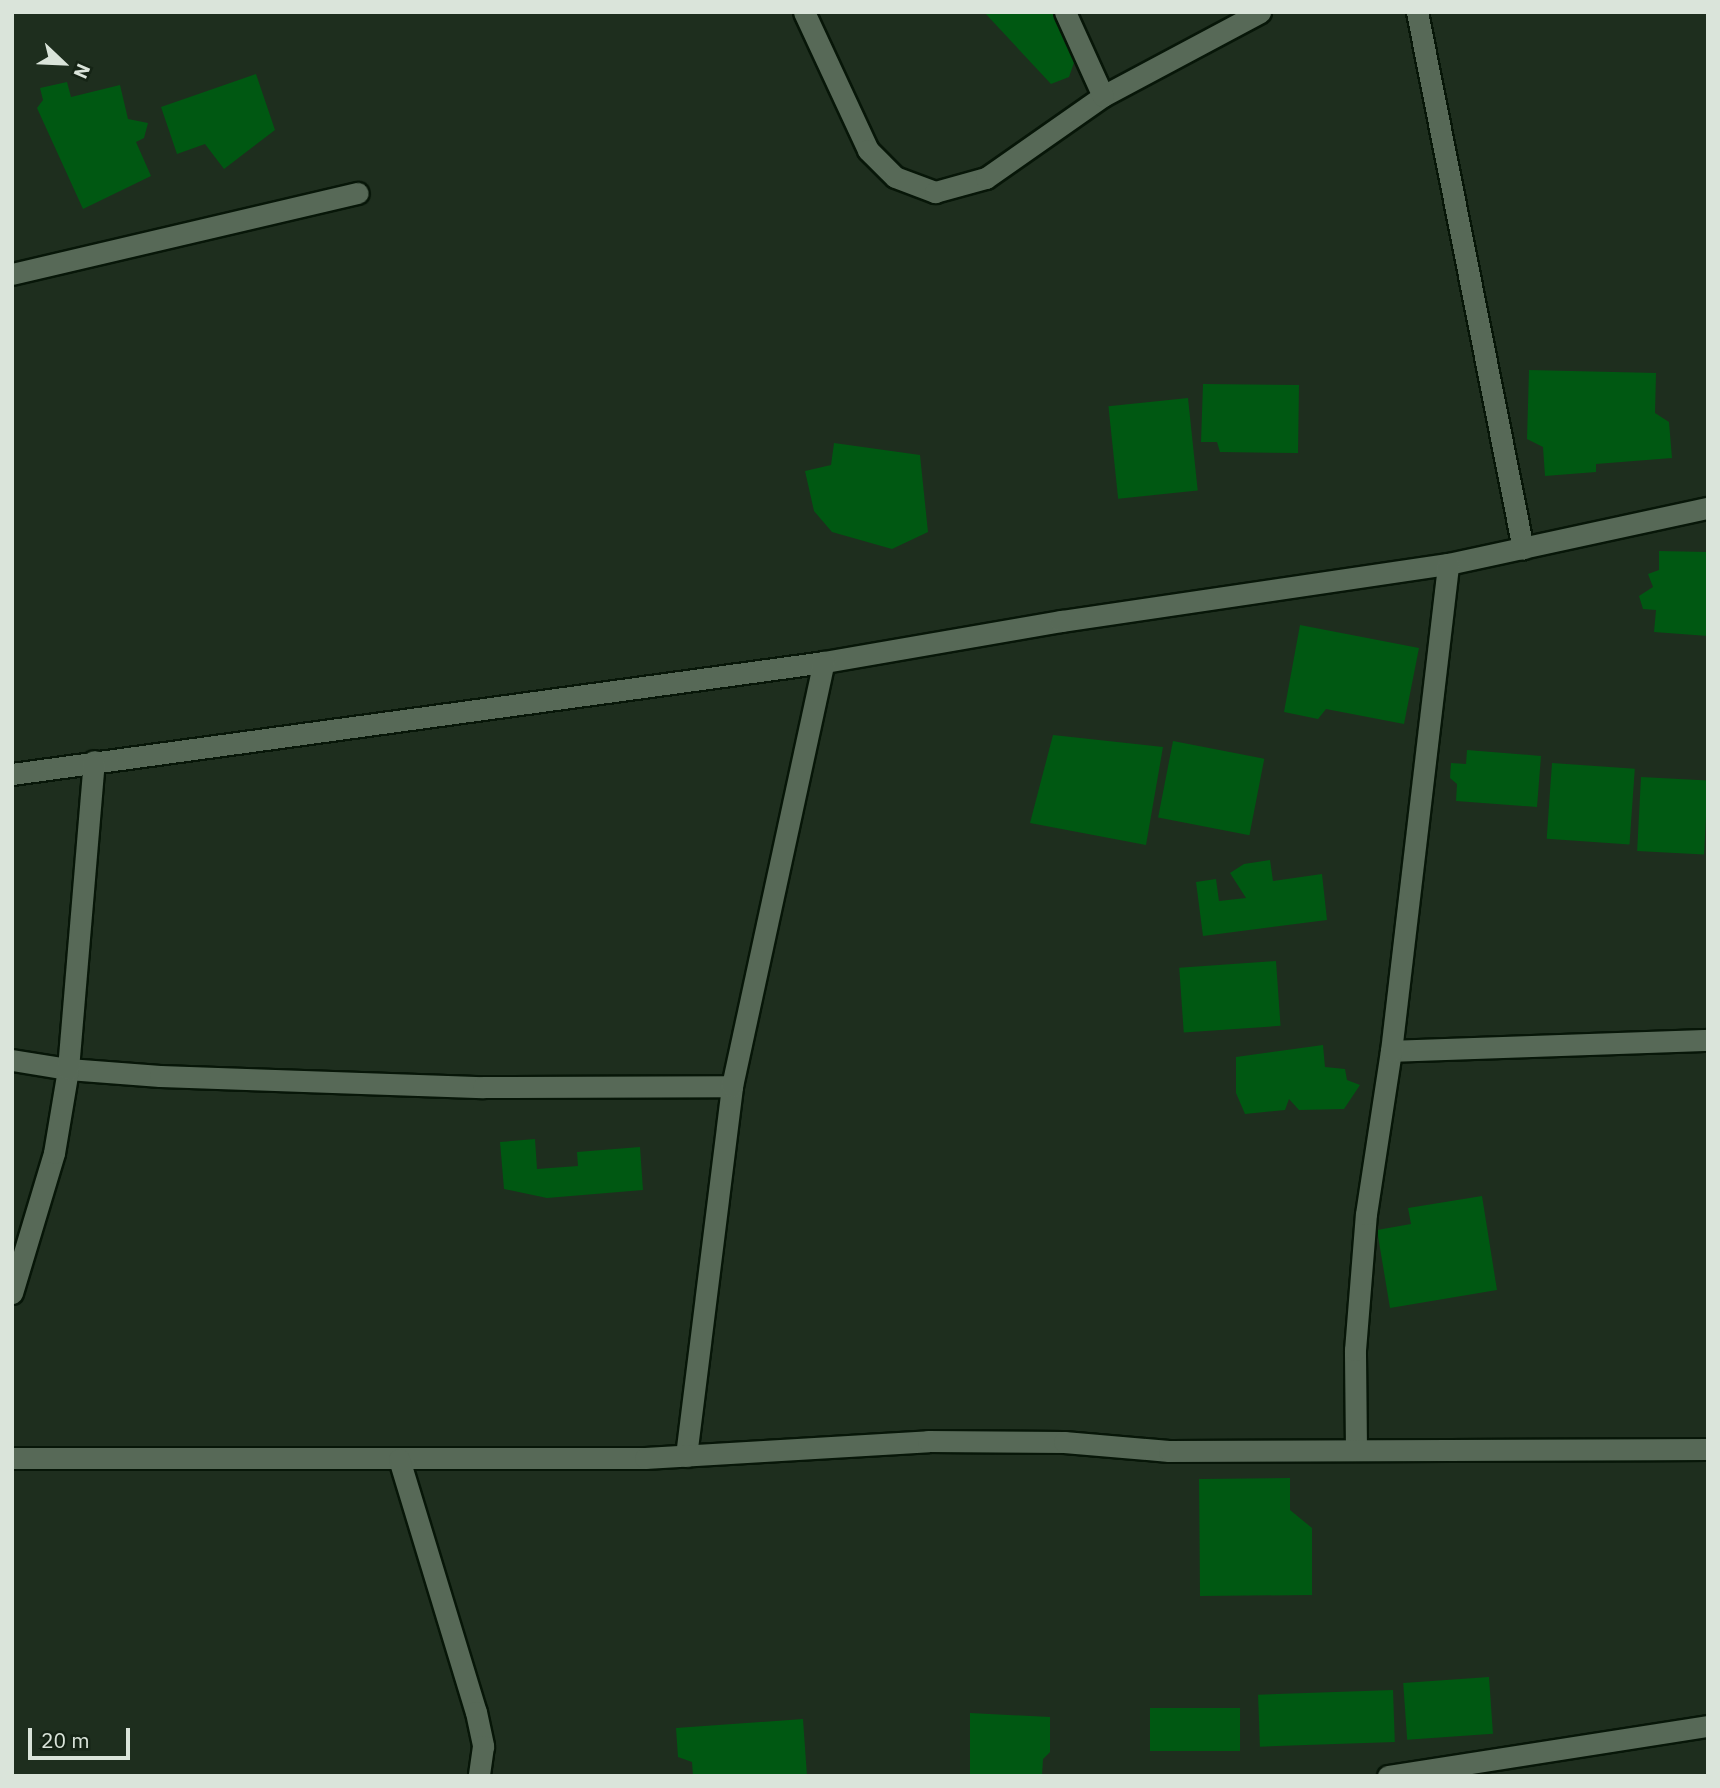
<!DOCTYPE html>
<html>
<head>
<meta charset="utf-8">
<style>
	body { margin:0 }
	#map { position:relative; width:1720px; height:1788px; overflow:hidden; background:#1e2e1e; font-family:"IBM Plex Sans",sans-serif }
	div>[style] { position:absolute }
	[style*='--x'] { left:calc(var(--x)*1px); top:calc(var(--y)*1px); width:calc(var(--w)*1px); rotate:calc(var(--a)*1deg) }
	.building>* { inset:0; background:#005812; transform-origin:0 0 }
	.roads { filter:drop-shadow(2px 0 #071608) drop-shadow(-2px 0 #071608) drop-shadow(0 2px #071608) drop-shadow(0 -2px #071608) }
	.street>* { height:21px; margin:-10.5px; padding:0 10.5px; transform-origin:10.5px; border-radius:10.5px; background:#576957 }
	span { translate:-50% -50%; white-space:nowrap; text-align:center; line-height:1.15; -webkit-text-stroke:5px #152415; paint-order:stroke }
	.frame { position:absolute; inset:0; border:14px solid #dae4da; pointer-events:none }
	.north { position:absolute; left:28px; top:28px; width:70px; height:70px; -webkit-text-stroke:5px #152415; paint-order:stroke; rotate:113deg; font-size:19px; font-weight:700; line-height:28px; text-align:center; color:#dae4da }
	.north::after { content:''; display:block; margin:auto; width:24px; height:32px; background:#dae4da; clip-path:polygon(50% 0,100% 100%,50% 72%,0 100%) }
	.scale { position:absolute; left:28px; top:1728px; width:102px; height:32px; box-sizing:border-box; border:4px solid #dae4da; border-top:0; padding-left:9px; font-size:21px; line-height:24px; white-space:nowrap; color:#dae4da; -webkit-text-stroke:5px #152415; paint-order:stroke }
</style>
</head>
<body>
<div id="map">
	<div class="building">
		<i style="clip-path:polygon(984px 12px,1054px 12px,1076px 57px,1069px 77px,1051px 84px)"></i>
		<i style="clip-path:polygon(256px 74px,275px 130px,224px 169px,205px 144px,177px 154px,161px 107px)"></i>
		<i style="clip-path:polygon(67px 82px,71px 97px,120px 85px,128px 119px,148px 123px,144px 138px,136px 142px,151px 176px,83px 209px,37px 108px,43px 100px,40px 88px)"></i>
		<i style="clip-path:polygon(1529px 370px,1656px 373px,1655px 413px,1669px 422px,1672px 458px,1596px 464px,1596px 472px,1545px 476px,1543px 447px,1527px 439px)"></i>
		<i style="clip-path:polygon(1203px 384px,1299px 385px,1298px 453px,1220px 452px,1217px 442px,1201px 442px)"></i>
		<i style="left:1188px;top:398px;width:93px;height:80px;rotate:84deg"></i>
		<i style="clip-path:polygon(834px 443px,920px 455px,928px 532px,892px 549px,832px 532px,814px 511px,805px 471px,831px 465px)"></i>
		<i style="clip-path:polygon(1659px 551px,1708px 552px,1708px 636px,1654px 632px,1656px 610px,1643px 609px,1639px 596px,1653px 587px,1648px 574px,1659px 570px)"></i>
		<i style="clip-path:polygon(1300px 625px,1419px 648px,1404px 724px,1326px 709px,1318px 719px,1284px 712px)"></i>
		<i style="clip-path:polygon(1053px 735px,1163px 747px,1146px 845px,1030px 823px)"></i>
		<i style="left:1173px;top:741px;width:93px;height:78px;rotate:11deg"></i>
		<i style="clip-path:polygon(1467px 750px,1541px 756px,1537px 807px,1456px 801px,1457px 784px,1450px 778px,1451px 763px,1466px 764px)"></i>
		<i style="left:1552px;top:763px;width:83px;height:76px;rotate:4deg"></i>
		<i style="left:1641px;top:777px;width:67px;height:74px;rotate:3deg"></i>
		<i style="clip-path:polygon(1270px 860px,1273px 881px,1322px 874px,1327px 920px,1203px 936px,1196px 882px,1216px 879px,1219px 901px,1246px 898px,1230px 873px,1244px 864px)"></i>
		<i style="left:1276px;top:961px;width:65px;height:97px;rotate:86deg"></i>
		<i style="clip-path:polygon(1323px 1045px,1325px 1067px,1345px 1069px,1347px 1080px,1360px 1085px,1344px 1109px,1299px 1110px,1289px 1099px,1285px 1110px,1245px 1114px,1236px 1093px,1236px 1057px)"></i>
		<i style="clip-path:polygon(535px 1139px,537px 1169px,578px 1166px,577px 1152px,640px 1147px,643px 1190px,547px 1198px,504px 1189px,500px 1142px)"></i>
		<i style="clip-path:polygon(1482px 1196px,1497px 1290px,1390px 1308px,1377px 1230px,1411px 1224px,1408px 1208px)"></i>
		<i style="clip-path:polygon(1290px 1478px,1290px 1510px,1312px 1528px,1312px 1595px,1200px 1596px,1199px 1479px)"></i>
		<i style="left:1489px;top:1677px;width:57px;height:86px;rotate:86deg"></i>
		<i style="left:1393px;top:1690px;width:52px;height:135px;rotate:88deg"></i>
		<i style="left:1240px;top:1708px;width:43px;height:90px;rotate:90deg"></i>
		<i style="clip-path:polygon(970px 1713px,1050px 1717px,1050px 1752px,1043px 1759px,1042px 1776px,970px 1776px)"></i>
		<i style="clip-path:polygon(803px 1719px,807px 1776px,693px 1776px,692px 1762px,678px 1757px,676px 1728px)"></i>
	</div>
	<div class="roads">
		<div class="street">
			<i style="--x:804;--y:12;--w:152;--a:65.1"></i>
			<i style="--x:868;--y:150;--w:38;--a:45"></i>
			<i style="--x:895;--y:177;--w:43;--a:20.6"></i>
			<i style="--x:935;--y:192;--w:53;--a:-15.4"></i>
			<i style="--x:986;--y:178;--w:143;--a:-35"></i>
			<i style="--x:1103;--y:96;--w:178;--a:-28.1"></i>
			<i style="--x:1065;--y:12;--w:92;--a:65.7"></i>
			<i style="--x:1417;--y:12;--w:547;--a:78.83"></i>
			<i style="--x:12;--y:274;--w:355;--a:-13.2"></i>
			<i style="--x:12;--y:774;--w:820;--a:-7.85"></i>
			<i style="--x:824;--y:662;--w:241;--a:-9.8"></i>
			<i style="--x:1061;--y:621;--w:391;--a:-8.4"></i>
			<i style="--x:1448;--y:564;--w:266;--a:-12.2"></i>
			<i style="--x:1391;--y:1051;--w:317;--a:-2"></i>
			<i style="--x:12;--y:1060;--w:57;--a:9.1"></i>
			<i style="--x:68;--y:1069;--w:92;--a:4.4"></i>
			<i style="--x:160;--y:1076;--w:323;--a:2"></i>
			<i style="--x:483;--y:1087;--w:249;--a:-0.2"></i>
			<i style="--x:12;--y:1293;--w:146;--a:-73.3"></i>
			<i style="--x:54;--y:1153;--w:85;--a:-80.5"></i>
			<i style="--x:68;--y:1069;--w:309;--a:-85.2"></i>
			<i style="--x:1356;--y:1450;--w:100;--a:-90.6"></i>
			<i style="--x:1355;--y:1350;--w:136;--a:-85.4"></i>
			<i style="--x:1366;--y:1214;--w:165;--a:-81.3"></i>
			<i style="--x:1391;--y:1051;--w:490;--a:-83.3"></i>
			<i style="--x:686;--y:1456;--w:373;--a:-82.9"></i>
			<i style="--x:732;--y:1086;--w:434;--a:-77.8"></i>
			<i style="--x:12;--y:1458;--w:633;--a:0"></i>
			<i style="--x:645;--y:1458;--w:284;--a:-3.4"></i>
			<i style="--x:928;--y:1441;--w:136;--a:0.4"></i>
			<i style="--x:1064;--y:1442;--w:105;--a:4.9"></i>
			<i style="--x:1169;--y:1451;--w:539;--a:-0.21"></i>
			<i style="--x:399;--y:1459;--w:264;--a:73.1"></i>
			<i style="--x:476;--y:1712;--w:35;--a:78"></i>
			<i style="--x:483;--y:1746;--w:30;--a:98"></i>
			<i style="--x:1388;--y:1776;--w:324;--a:-8.9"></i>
		</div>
	</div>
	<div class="frame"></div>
	<div class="north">N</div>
	<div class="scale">20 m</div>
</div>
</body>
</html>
